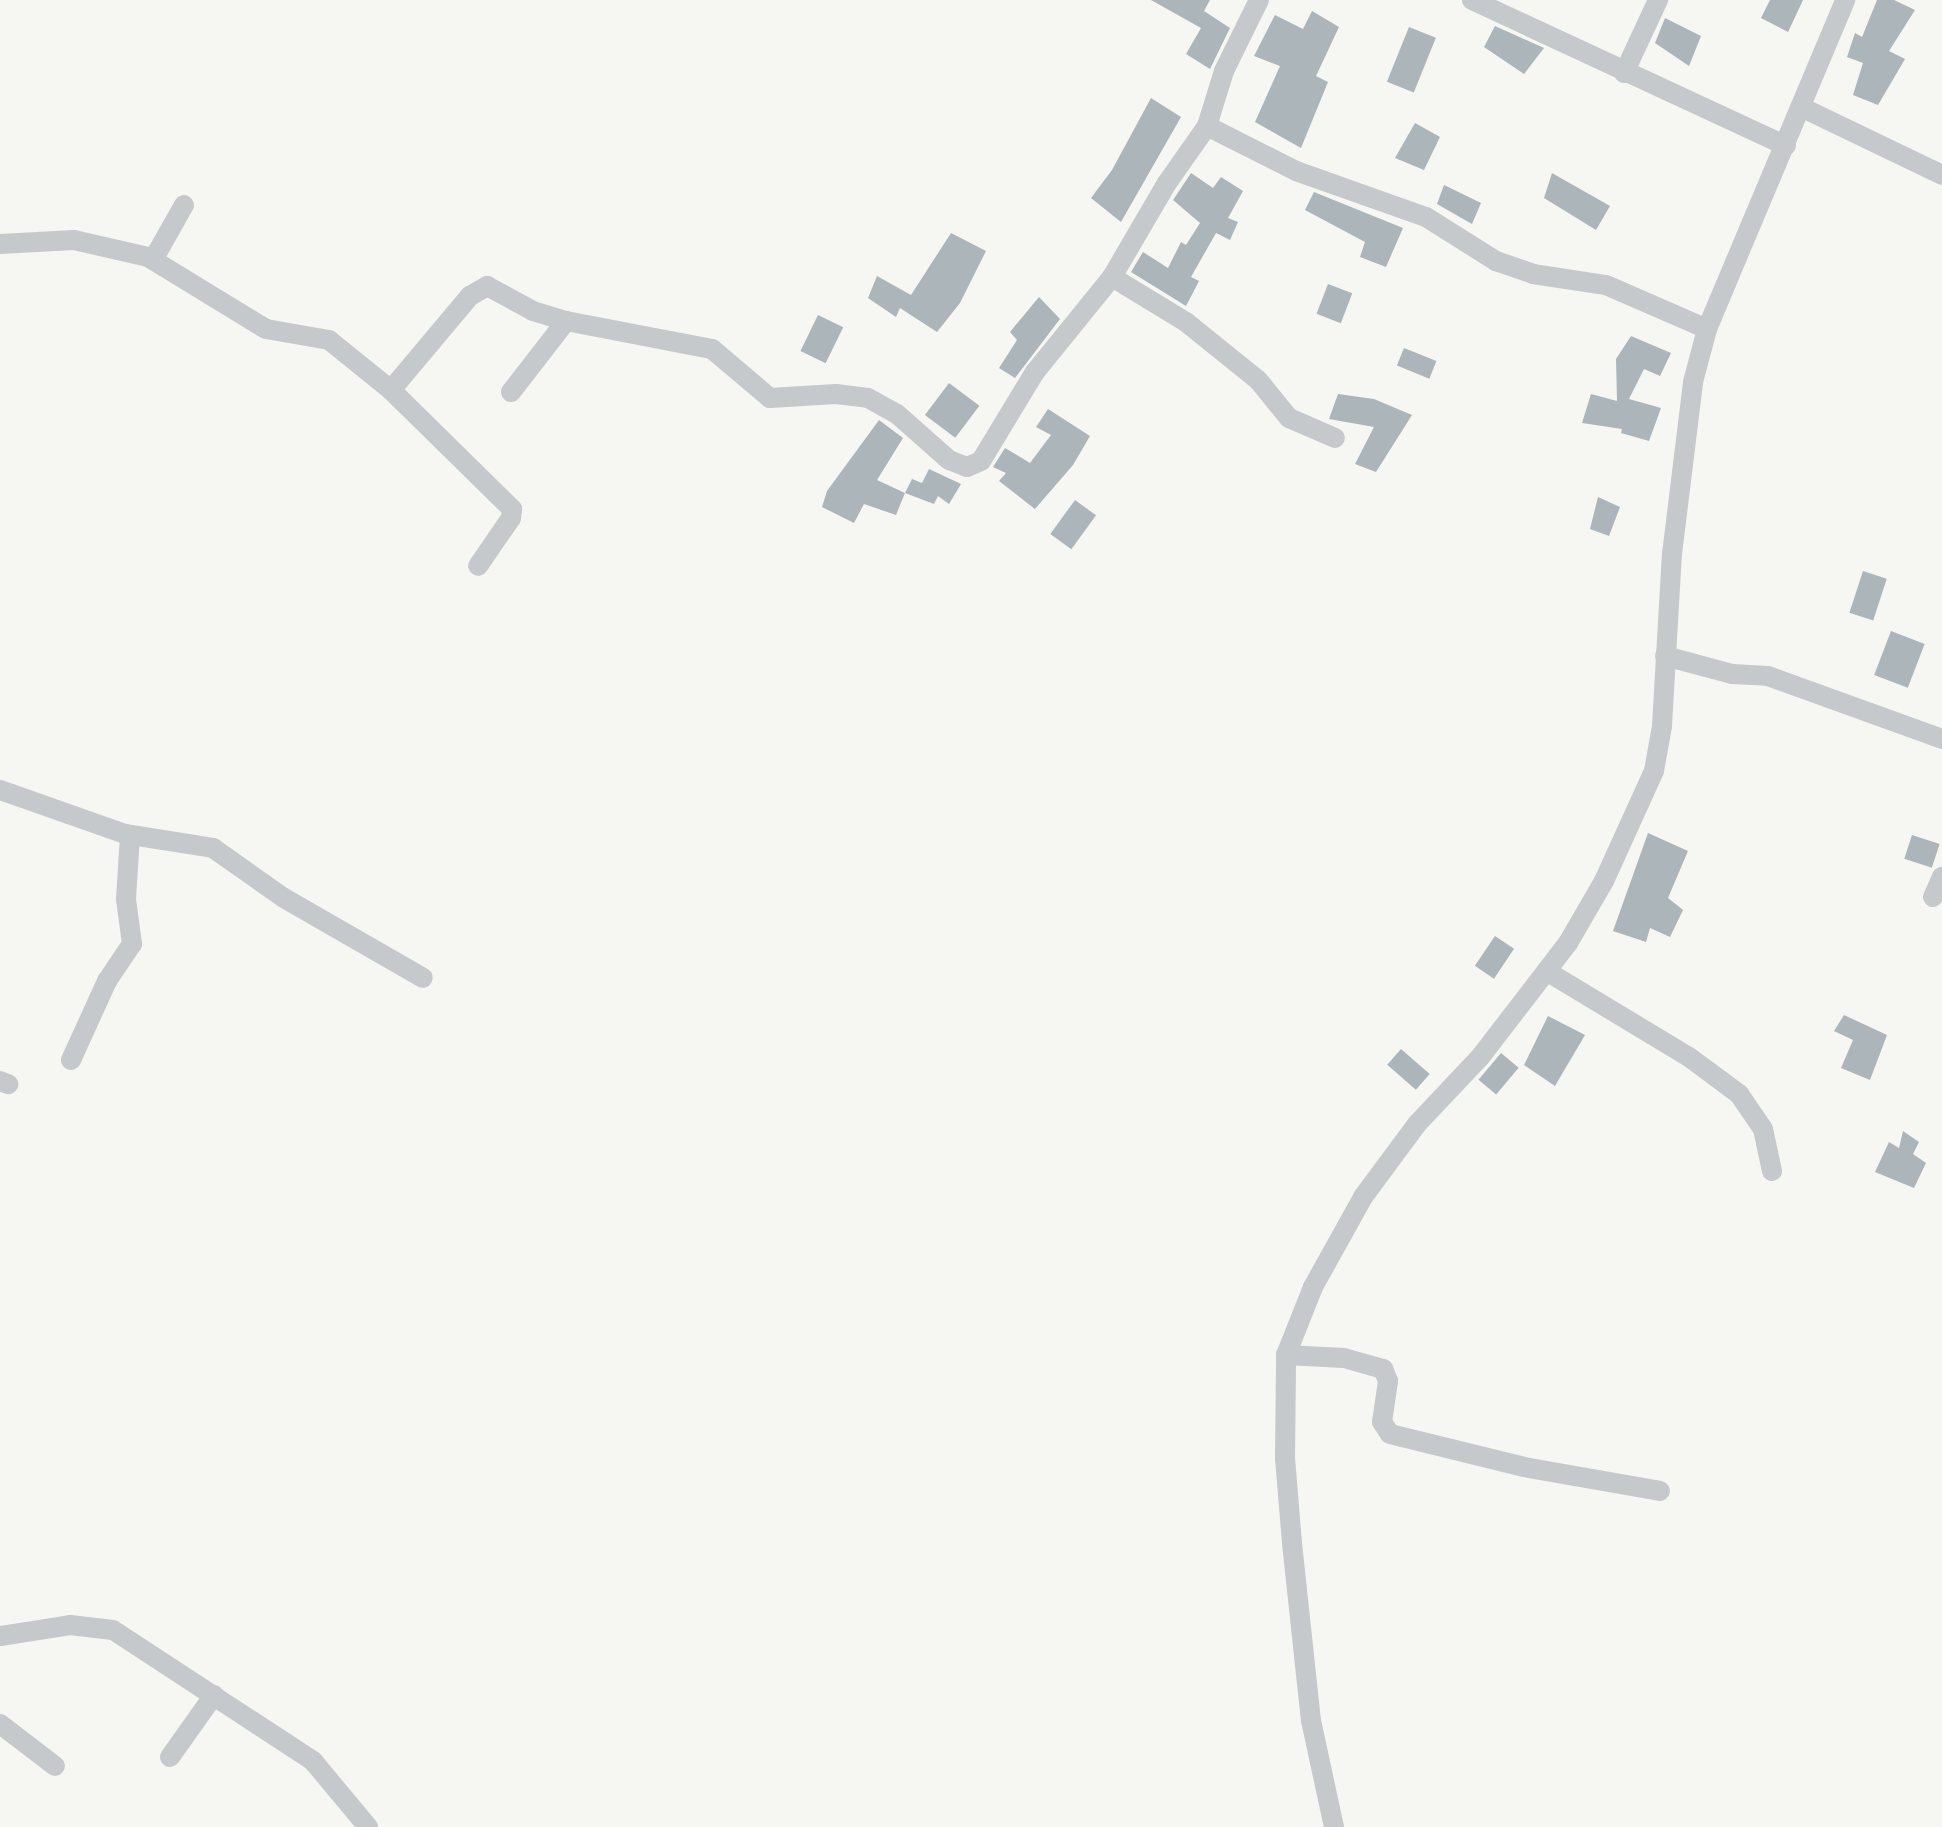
<!DOCTYPE html>
<html>
<head>
<meta charset="utf-8">
<style>
	body { margin:0 }
	#map { position:relative; width:1942px; height:1827px; overflow:hidden; background:#f6f6f2; font-family:"Work Sans",sans-serif }
	div>[style] { position:absolute }
	[style*='--x'] { left:calc(var(--x)*1px); top:calc(var(--y)*1px); width:calc(var(--w)*1px); rotate:calc(var(--a)*1deg) }
	.building>* { inset:0; background:#acb5ba; transform-origin:0 0 }
	.minor>* { height:20px; margin:-10px; padding:0 10px; transform-origin:10px; border-radius:10px; background:#c5c9cc }
	span { translate:-50% -50%; white-space:nowrap; text-align:center; line-height:1.15; -webkit-text-stroke:10px #fff; paint-order:stroke }
</style>
</head>
<body>
<div id="map">
	<div class="building">
		<i style="clip-path:polygon(1151px 0,1210px 0,1204px 11px,1230px 28px,1210px 69px,1186px 54px,1201px 28px)"></i>
		<i style="clip-path:polygon(1770px 0,1803px 0,1788px 32px,1761px 18px)"></i>
		<i style="clip-path:polygon(1877px 0,1894px 0,1915px 10px,1889px 51px,1905px 59px,1878px 105px,1853px 95px,1863px 63px,1847px 57px,1855px 33px,1862px 37px)"></i>
		<i style="clip-path:polygon(1312px 11px,1339px 27px,1316px 76px,1328px 82px,1301px 148px,1255px 122px,1280px 66px,1254px 56px,1275px 15px,1303px 29px)"></i>
		<i style="clip-path:polygon(1665px 18px,1701px 36px,1689px 66px,1655px 43px)"></i>
		<i style="clip-path:polygon(1495px 26px,1544px 48px,1524px 74px,1484px 47px)"></i>
		<i style="left:1409px;top:27px;width:29px;height:59px;rotate:22deg"></i>
		<i style="clip-path:polygon(1151px 98px,1181px 117px,1121px 222px,1091px 198px,1112px 170px)"></i>
		<i style="clip-path:polygon(1415px 123px,1440px 137px,1424px 170px,1395px 158px)"></i>
		<i style="clip-path:polygon(1191px 173px,1213px 188px,1221px 177px,1243px 191px,1228px 218px,1238px 222px,1230px 240px,1216px 233px,1191px 277px,1199px 281px,1186px 306px,1131px 272px,1143px 252px,1168px 268px,1181px 242px,1186px 245px,1200px 223px,1173px 200px)"></i>
		<i style="clip-path:polygon(1552px 173px,1610px 206px,1596px 230px,1544px 198px)"></i>
		<i style="clip-path:polygon(1444px 185px,1481px 203px,1472px 224px,1437px 204px)"></i>
		<i style="clip-path:polygon(1314px 192px,1403px 228px,1386px 267px,1360px 257px,1365px 242px,1305px 210px)"></i>
		<i style="clip-path:polygon(951px 233px,986px 251px,960px 303px,937px 332px,900px 308px,896px 317px,868px 298px,877px 276px,911px 295px)"></i>
		<i style="left:1328px;top:284px;width:26px;height:32px;rotate:21deg"></i>
		<i style="clip-path:polygon(1039px 297px,1060px 319px,1015px 378px,999px 368px,1017px 340px,1010px 332px)"></i>
		<i style="left:818px;top:315px;width:28px;height:40px;rotate:26deg"></i>
		<i style="clip-path:polygon(1631px 336px,1671px 353px,1660px 376px,1644px 369px,1629px 399px,1661px 408px,1649px 441px,1621px 433px,1622px 429px,1582px 423px,1591px 394px,1617px 401px,1616px 359px)"></i>
		<i style="left:1404px;top:348px;width:35px;height:19px;rotate:22deg"></i>
		<i style="left:949px;top:383px;width:38px;height:40px;rotate:37deg"></i>
		<i style="clip-path:polygon(1338px 394px,1374px 399px,1412px 415px,1376px 472px,1355px 464px,1374px 427px,1329px 419px)"></i>
		<i style="clip-path:polygon(1048px 409px,1090px 436px,1073px 465px,1035px 509px,999px 481px,1006px 473px,993px 467px,1005px 448px,1030px 463px,1051px 435px,1036px 427px)"></i>
		<i style="clip-path:polygon(879px 420px,903px 438px,877px 480px,905px 493px,896px 515px,864px 504px,854px 523px,822px 507px,827px 491px)"></i>
		<i style="clip-path:polygon(929px 469px,961px 484px,949px 504px,938px 496px,934px 504px,905px 493px,912px 479px,922px 483px)"></i>
		<i style="clip-path:polygon(1598px 497px,1620px 507px,1609px 536px,1590px 529px)"></i>
		<i style="left:1075px;top:500px;width:26px;height:42px;rotate:36deg"></i>
		<i style="left:1863px;top:571px;width:25px;height:44px;rotate:18deg"></i>
		<i style="left:1891px;top:631px;width:36px;height:47px;rotate:21deg"></i>
		<i style="clip-path:polygon(1648px 833px,1688px 851px,1668px 898px,1683px 910px,1670px 937px,1650px 928px,1646px 942px,1613px 931px)"></i>
		<i style="left:1912px;top:835px;width:29px;height:25px;rotate:18deg"></i>
		<i style="left:1495px;top:936px;width:23px;height:36px;rotate:34deg"></i>
		<i style="clip-path:polygon(1844px 1015px,1887px 1035px,1870px 1080px,1841px 1068px,1853px 1040px,1834px 1031px)"></i>
		<i style="clip-path:polygon(1548px 1016px,1585px 1035px,1555px 1086px,1524px 1065px)"></i>
		<i style="left:1401px;top:1049px;width:38px;height:21px;rotate:41deg"></i>
		<i style="left:1501px;top:1053px;width:23px;height:35px;rotate:40deg"></i>
		<i style="clip-path:polygon(1903px 1131px,1919px 1142px,1913px 1154px,1926px 1163px,1914px 1188px,1875px 1172px,1889px 1142px,1899px 1148px)"></i>
	</div>
	<div class="minor">
		<i style="--x:1472;--y:0;--w:346;--a:24.9"></i>
		<i style="--x:1624;--y:73;--w:81;--a:-65"></i>
		<i style="--x:1803;--y:108;--w:154;--a:25.7"></i>
		<i style="--x:1207;--y:126;--w:58;--a:-72.8"></i>
		<i style="--x:1224;--y:71;--w:79;--a:-63.8"></i>
		<i style="--x:0;--y:244;--w:74;--a:-3.1"></i>
		<i style="--x:74;--y:240;--w:76;--a:12.9"></i>
		<i style="--x:148;--y:257;--w:138;--a:31.4"></i>
		<i style="--x:266;--y:329;--w:64;--a:9.9"></i>
		<i style="--x:329;--y:340;--w:80;--a:38.9"></i>
		<i style="--x:391;--y:390;--w:123;--a:-50"></i>
		<i style="--x:470;--y:296;--w:20;--a:-30"></i>
		<i style="--x:487;--y:286;--w:52;--a:28.5"></i>
		<i style="--x:533;--y:311;--w:34;--a:17"></i>
		<i style="--x:566;--y:321;--w:149;--a:10.9"></i>
		<i style="--x:712;--y:349;--w:76;--a:40.2"></i>
		<i style="--x:770;--y:398;--w:66;--a:-3.5"></i>
		<i style="--x:836;--y:394;--w:32;--a:7"></i>
		<i style="--x:868;--y:398;--w:33;--a:29"></i>
		<i style="--x:897;--y:414;--w:69;--a:41.5"></i>
		<i style="--x:949;--y:460;--w:19;--a:21"></i>
		<i style="--x:967;--y:467;--w:15;--a:-23"></i>
		<i style="--x:981;--y:461;--w:104;--a:-58.8"></i>
		<i style="--x:1035;--y:372;--w:122;--a:-51"></i>
		<i style="--x:1112;--y:277;--w:109;--a:-59.7"></i>
		<i style="--x:1167;--y:183;--w:70;--a:-54.9"></i>
		<i style="--x:1207;--y:126;--w:100;--a:26.8"></i>
		<i style="--x:1296;--y:171;--w:138;--a:19.5"></i>
		<i style="--x:1426;--y:217;--w:83;--a:32.2"></i>
		<i style="--x:1496;--y:261;--w:39;--a:19"></i>
		<i style="--x:1533;--y:274;--w:74;--a:8.6"></i>
		<i style="--x:1606;--y:285;--w:110;--a:23.5"></i>
		<i style="--x:153;--y:260;--w:63;--a:-60.6"></i>
		<i style="--x:1112;--y:277;--w:87;--a:31.3"></i>
		<i style="--x:1186;--y:322;--w:92;--a:38.9"></i>
		<i style="--x:1258;--y:380;--w:49;--a:50.8"></i>
		<i style="--x:1289;--y:418;--w:50;--a:23.5"></i>
		<i style="--x:391;--y:390;--w:170;--a:44.5"></i>
		<i style="--x:512;--y:509;--w:9;--a:96"></i>
		<i style="--x:511;--y:518;--w:58;--a:124.5"></i>
		<i style="--x:511;--y:392;--w:90;--a:-52.2"></i>
		<i style="--x:1665;--y:656;--w:69;--a:15"></i>
		<i style="--x:1732;--y:674;--w:36;--a:3"></i>
		<i style="--x:1768;--y:676;--w:185;--a:19.9"></i>
		<i style="--x:0;--y:790;--w:133;--a:19.4"></i>
		<i style="--x:125;--y:834;--w:89;--a:9"></i>
		<i style="--x:213;--y:848;--w:87;--a:35.2"></i>
		<i style="--x:284;--y:898;--w:160;--a:29.9"></i>
		<i style="--x:1933;--y:897;--w:22;--a:-66"></i>
		<i style="--x:1548;--y:972;--w:165;--a:31.1"></i>
		<i style="--x:1689;--y:1057;--w:62;--a:36.5"></i>
		<i style="--x:1739;--y:1094;--w:42;--a:55.6"></i>
		<i style="--x:1763;--y:1129;--w:43;--a:77.9"></i>
		<i style="--x:71;--y:1060;--w:87;--a:-65.5"></i>
		<i style="--x:107;--y:981;--w:45;--a:-56"></i>
		<i style="--x:132;--y:944;--w:45;--a:-97.6"></i>
		<i style="--x:126;--y:899;--w:64;--a:-86.4"></i>
		<i style="--x:0;--y:1081;--w:9;--a:21"></i>
		<i style="--x:1286;--y:1355;--w:58;--a:3"></i>
		<i style="--x:1344;--y:1358;--w:41;--a:15.8"></i>
		<i style="--x:1383;--y:1369;--w:13;--a:67"></i>
		<i style="--x:1388;--y:1381;--w:41;--a:98.3"></i>
		<i style="--x:1382;--y:1422;--w:14;--a:56"></i>
		<i style="--x:1390;--y:1434;--w:138;--a:13.8"></i>
		<i style="--x:1524;--y:1467;--w:138;--a:10"></i>
		<i style="--x:0;--y:1636;--w:71;--a:-8.9"></i>
		<i style="--x:70;--y:1625;--w:43;--a:6.6"></i>
		<i style="--x:113;--y:1630;--w:239;--a:33.2"></i>
		<i style="--x:313;--y:1761;--w:86;--a:50.2"></i>
		<i style="--x:0;--y:1724;--w:69;--a:37.4"></i>
		<i style="--x:170;--y:1757;--w:76;--a:-54.6"></i>
		<i style="--x:1334;--y:1827;--w:108;--a:-102.2"></i>
		<i style="--x:1311;--y:1721;--w:179;--a:-96.1"></i>
		<i style="--x:1292;--y:1543;--w:85;--a:-94.7"></i>
		<i style="--x:1285;--y:1458;--w:103;--a:-89.4"></i>
		<i style="--x:1286;--y:1355;--w:73;--a:-68.3"></i>
		<i style="--x:1313;--y:1287;--w:103;--a:-60.9"></i>
		<i style="--x:1363;--y:1197;--w:91;--a:-53.5"></i>
		<i style="--x:1417;--y:1124;--w:93;--a:-46.7"></i>
		<i style="--x:1481;--y:1056;--w:143;--a:-52.4"></i>
		<i style="--x:1568;--y:943;--w:72;--a:-59.9"></i>
		<i style="--x:1604;--y:881;--w:121;--a:-65.6"></i>
		<i style="--x:1654;--y:771;--w:46;--a:-79.9"></i>
		<i style="--x:1662;--y:726;--w:172;--a:-86.7"></i>
		<i style="--x:1672;--y:554;--w:173;--a:-83"></i>
		<i style="--x:1693;--y:382;--w:55;--a:-75.2"></i>
		<i style="--x:1707;--y:329;--w:357;--a:-67.2"></i>
	</div>
</div>
</body>
</html>
